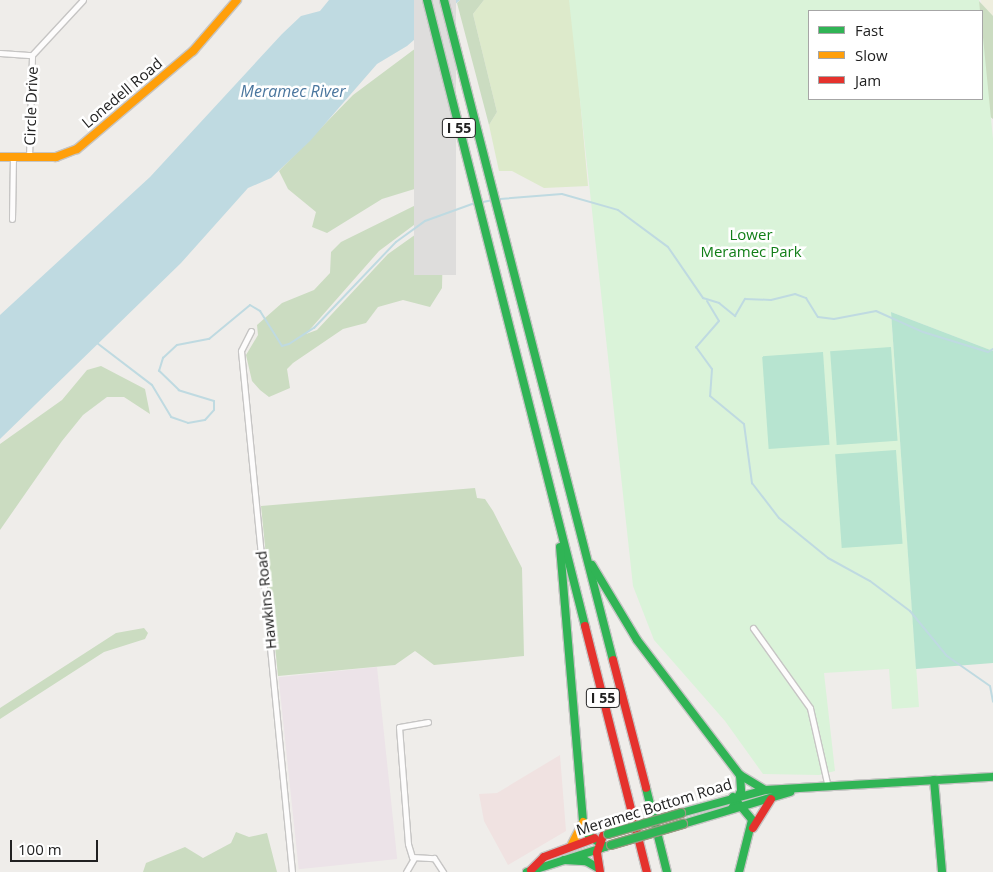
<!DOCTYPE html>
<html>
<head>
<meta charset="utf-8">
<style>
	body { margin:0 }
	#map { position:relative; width:993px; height:872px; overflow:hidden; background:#efedea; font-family:"Open Sans",sans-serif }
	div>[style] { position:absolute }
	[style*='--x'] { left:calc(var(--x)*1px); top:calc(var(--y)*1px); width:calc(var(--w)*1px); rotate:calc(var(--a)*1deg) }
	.commercial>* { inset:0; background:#f0e2e1 }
	.industrial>* { inset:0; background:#ece3e8; transform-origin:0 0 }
	.farmland>* { inset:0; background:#eeeede }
	.grass>* { inset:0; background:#ddeacb }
	.forest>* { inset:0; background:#cbdcc1 }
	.park>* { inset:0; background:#daf3d9 }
	.pitch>* { inset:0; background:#b7e4d0; transform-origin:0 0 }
	.water>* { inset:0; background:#bfdae1 }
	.pier>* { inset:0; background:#dedddc; transform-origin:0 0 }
	.stream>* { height:2px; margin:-1px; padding:0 1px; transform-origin:1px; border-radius:1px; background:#bfdae1 }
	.roads { filter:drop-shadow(1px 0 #c6c5c4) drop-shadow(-1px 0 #c6c5c4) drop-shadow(0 1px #c6c5c4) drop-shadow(0 -1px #c6c5c4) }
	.street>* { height:5px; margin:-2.5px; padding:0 2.5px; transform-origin:2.5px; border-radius:2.5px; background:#fdfcfc }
	.fast>* { height:8px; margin:-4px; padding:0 4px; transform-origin:4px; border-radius:4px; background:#30b455 }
	.slow>* { height:8px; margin:-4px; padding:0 4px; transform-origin:4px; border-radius:4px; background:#ff9f0a }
	.jam>* { height:8px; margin:-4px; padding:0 4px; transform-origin:4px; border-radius:4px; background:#e5322d }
	.bridges { filter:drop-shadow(1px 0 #989982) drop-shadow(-1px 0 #989982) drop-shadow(0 1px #989982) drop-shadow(0 -1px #989982) }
	.fast-bridge>* { height:8px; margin:-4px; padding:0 4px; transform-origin:4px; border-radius:4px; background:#30b455 }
	span { translate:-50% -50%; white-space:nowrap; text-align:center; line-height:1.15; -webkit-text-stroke:5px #fff; paint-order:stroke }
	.shield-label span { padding:1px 4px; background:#fff; border:1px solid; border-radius:4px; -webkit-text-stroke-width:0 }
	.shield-label { font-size:14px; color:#212121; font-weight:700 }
	.street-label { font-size:15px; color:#212121 }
	.park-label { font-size:15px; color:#117e17 }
	.water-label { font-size:16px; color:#4a769e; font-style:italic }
	.legend { position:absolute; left:808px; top:10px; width:175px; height:90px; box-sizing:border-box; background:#fff; border:1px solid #a6a6a6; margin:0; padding:6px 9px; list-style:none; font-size:15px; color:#212121 }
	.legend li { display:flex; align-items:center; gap:10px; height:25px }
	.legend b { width:25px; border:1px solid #a6a6a6 }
	.scale { position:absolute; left:10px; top:840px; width:88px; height:22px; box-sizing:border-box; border:2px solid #212121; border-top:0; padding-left:6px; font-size:15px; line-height:18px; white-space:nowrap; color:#212121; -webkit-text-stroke:4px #fff; paint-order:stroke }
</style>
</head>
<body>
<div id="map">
	<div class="commercial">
		<i style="clip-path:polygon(560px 755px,566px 831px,508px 865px,484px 821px,479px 794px,497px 793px)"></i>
	</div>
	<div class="industrial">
		<i style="left:377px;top:667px;width:193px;height:99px;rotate:84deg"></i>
	</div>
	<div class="farmland">
		<i style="clip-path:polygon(981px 0,993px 0,993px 16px,982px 9px)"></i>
	</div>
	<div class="grass">
		<i style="clip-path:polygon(484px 0,571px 0,588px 186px,544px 188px,512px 171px,499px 171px,489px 125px,497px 112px,473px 14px)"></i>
	</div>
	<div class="forest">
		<i style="clip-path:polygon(460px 0,484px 0,473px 14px,497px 112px,489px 125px,457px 3px)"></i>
		<i style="clip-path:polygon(978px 0,993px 16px,993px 119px,967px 99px,982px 99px,982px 11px,856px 11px)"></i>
		<i style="clip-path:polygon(420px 45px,452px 171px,434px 183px,382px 199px,327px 233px,312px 227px,316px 212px,288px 189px,279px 171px,353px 95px)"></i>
		<i style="clip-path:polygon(424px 201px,426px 216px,379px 251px,306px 334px,317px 330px,388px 254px,426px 227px,433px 228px,443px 243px,442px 288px,430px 307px,403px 300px,378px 307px,366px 323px,343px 329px,293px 363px,287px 369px,290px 388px,269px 397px,260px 390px,252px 381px,246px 355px,258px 335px,257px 325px,282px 303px,314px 290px,330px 273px,331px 252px,341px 242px)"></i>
		<i style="clip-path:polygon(101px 366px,145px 389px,150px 414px,124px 397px,107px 397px,83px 415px,62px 441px,0 530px,0 444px,62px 400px,87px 370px)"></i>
		<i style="clip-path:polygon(475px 488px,477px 498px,485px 499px,493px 511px,522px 568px,524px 656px,434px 665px,415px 651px,395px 665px,278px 676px,261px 506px)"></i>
		<i style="clip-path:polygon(144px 628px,148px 633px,145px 639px,104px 652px,0 719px,0 708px,116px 633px)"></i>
		<i style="clip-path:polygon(236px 832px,249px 837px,267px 833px,277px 872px,143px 872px,146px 863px,185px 847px,203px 858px,231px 843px)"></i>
	</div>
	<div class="park">
		<i style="clip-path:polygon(569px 0,979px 0,980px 11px,809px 11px,809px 99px,982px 99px,982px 27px,993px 139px,993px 351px,891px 312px,919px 707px,892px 709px,889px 669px,824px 673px,835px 771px,819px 775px,763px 774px,725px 721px,654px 640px,633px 586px)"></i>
	</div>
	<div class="pitch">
		<i style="clip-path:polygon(891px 312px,993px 351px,993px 663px,916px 669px)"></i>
		<i style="left:891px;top:347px;width:94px;height:61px;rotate:86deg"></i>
		<i style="left:823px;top:352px;width:93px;height:61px;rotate:86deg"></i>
		<i style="left:896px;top:450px;width:94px;height:61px;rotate:86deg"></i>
	</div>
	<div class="water">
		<i style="clip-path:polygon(329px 0,460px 0,407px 46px,377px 64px,310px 141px,271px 178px,248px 188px,181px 263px,0 439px,0 315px,150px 177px,282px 34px,301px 16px,320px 11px)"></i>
	</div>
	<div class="pier">
		<i style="left:414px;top:0;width:42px;height:275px"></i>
	</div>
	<div class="stream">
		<i style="--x:500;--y:199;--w:62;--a:-4.6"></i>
		<i style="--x:562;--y:194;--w:58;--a:15.9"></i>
		<i style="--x:618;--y:210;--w:62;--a:36.5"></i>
		<i style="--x:668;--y:247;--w:62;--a:55.5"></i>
		<i style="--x:703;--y:298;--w:17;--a:17"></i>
		<i style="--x:719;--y:303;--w:21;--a:39"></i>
		<i style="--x:735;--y:316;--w:20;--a:-60"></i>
		<i style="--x:745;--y:299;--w:26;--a:2"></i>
		<i style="--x:771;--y:300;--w:25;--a:-14"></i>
		<i style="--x:795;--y:294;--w:12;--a:20"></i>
		<i style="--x:806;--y:298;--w:22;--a:58"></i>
		<i style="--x:818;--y:317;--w:16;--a:7"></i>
		<i style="--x:834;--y:319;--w:43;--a:-10.8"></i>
		<i style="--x:876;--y:311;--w:51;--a:24.1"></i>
		<i style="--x:923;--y:332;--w:68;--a:17.1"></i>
		<i style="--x:988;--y:352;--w:6;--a:-31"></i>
		<i style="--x:483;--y:202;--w:10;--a:-11"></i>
		<i style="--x:707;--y:301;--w:23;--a:59"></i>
		<i style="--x:719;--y:321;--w:35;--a:131"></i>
		<i style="--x:696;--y:347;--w:27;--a:54"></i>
		<i style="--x:712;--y:369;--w:27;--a:94"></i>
		<i style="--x:710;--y:396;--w:44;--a:39.5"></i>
		<i style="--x:744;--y:424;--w:60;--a:82.3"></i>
		<i style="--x:752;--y:483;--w:44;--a:52.4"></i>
		<i style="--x:779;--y:518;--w:63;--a:39.2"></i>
		<i style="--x:828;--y:558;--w:48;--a:28.7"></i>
		<i style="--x:870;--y:581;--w:50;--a:36.9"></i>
		<i style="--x:910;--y:611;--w:58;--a:50.6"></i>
		<i style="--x:947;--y:656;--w:52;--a:34.9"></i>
		<i style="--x:990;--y:686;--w:16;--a:79"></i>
		<i style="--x:97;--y:343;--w:69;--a:37.4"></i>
		<i style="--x:152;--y:385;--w:37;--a:59"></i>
		<i style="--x:171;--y:417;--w:18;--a:19"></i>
		<i style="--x:188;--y:423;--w:17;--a:-10"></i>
		<i style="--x:205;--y:420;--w:13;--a:-48"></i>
		<i style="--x:214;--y:410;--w:9;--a:-90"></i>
		<i style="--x:214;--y:401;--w:37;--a:-163"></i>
		<i style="--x:179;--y:390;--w:28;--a:-136"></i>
		<i style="--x:159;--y:371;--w:14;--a:-73"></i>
		<i style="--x:163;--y:358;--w:19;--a:-43"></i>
		<i style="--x:177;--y:345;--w:33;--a:-11"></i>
		<i style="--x:209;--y:339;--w:53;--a:-39.7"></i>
		<i style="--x:250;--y:305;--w:12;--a:31"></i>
		<i style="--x:260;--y:311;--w:41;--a:57.8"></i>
		<i style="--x:282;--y:346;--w:7;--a:-16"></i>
		<i style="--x:289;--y:344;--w:30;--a:-33"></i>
		<i style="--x:314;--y:328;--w:119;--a:-46.4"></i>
		<i style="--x:396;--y:242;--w:36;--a:-36"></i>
		<i style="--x:425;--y:221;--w:53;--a:-19.8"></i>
	</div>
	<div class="roads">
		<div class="street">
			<i style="--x:0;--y:53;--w:32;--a:4"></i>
			<i style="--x:32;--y:55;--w:75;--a:-47.2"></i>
			<i style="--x:29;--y:158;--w:103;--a:-88.3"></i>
			<i style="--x:12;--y:219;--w:62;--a:-89.1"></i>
			<i style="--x:251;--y:331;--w:22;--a:117"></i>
			<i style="--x:241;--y:351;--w:523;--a:84.41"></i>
			<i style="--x:753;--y:628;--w:98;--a:54.5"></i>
			<i style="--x:810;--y:708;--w:81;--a:77.2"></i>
			<i style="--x:428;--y:722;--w:29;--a:170"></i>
			<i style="--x:399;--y:727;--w:117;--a:85.6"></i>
			<i style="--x:408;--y:844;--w:14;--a:73"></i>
			<i style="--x:412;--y:857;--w:22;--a:3"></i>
			<i style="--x:434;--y:858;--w:17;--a:57"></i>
			<i style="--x:406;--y:872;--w:16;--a:-60"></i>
		</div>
		<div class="fast">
			<i style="--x:427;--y:0;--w:646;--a:75.83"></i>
			<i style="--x:444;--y:0;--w:681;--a:75.64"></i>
			<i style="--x:560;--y:547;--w:276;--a:85.2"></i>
			<i style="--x:583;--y:822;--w:15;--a:67"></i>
			<i style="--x:589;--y:836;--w:20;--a:33"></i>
			<i style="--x:592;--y:565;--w:87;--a:59"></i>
			<i style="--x:637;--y:640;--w:170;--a:52.7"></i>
			<i style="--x:740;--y:775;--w:16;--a:86"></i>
			<i style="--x:741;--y:791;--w:20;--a:117"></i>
			<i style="--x:740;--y:775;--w:29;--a:31"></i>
			<i style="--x:934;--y:780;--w:92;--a:85"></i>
			<i style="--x:646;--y:788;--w:87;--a:76"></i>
			<i style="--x:733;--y:797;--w:30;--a:50"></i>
			<i style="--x:752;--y:820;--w:54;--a:104"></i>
			<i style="--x:681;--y:813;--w:87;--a:-15.3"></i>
			<i style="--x:765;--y:790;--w:228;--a:-3.3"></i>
			<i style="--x:683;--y:824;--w:112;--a:-16.7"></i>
			<i style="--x:564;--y:860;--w:22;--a:3"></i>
			<i style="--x:586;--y:861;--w:14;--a:30"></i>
			<i style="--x:527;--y:872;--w:79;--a:-17.7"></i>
		</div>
		<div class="slow">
			<i style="--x:0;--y:157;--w:56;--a:0"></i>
			<i style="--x:56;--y:157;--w:22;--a:-21"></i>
			<i style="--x:77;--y:149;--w:152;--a:-40.2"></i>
			<i style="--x:193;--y:51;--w:67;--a:-49.2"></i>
			<i style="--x:571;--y:846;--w:27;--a:-63"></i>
		</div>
		<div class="jam">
			<i style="--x:585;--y:626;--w:254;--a:75.9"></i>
			<i style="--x:613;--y:660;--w:132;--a:75.5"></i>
			<i style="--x:753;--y:828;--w:34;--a:-58"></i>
			<i style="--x:531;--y:870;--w:18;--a:-45"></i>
			<i style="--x:544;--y:857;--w:54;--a:-20.4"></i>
			<i style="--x:600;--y:872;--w:19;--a:-99"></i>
			<i style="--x:597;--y:853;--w:18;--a:-71"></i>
		</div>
	</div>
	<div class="bridges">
		<div class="fast-bridge">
			<i style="--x:608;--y:834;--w:76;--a:-16"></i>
			<i style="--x:611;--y:845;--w:75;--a:-16.3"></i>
		</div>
	</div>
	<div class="shield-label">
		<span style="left:459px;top:128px">I 55</span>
		<span style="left:603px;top:698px">I 55</span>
	</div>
	<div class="street-label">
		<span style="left:122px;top:93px;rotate:-40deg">Lonedell Road</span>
		<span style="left:31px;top:106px;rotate:-88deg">Circle Drive</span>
		<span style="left:266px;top:600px;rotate:-96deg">Hawkins Road</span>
		<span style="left:654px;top:807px;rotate:-17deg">Meramec Bottom Road</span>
	</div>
	<div class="park-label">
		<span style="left:751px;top:243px">Lower<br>Meramec Park</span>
	</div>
	<div class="water-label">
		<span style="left:293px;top:91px">Meramec River</span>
	</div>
	<ul class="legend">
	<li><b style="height:6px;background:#30b455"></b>Fast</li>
	<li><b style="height:6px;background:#ff9f0a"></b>Slow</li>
	<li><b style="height:6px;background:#e5322d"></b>Jam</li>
	</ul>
	<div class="scale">100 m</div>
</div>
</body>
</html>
